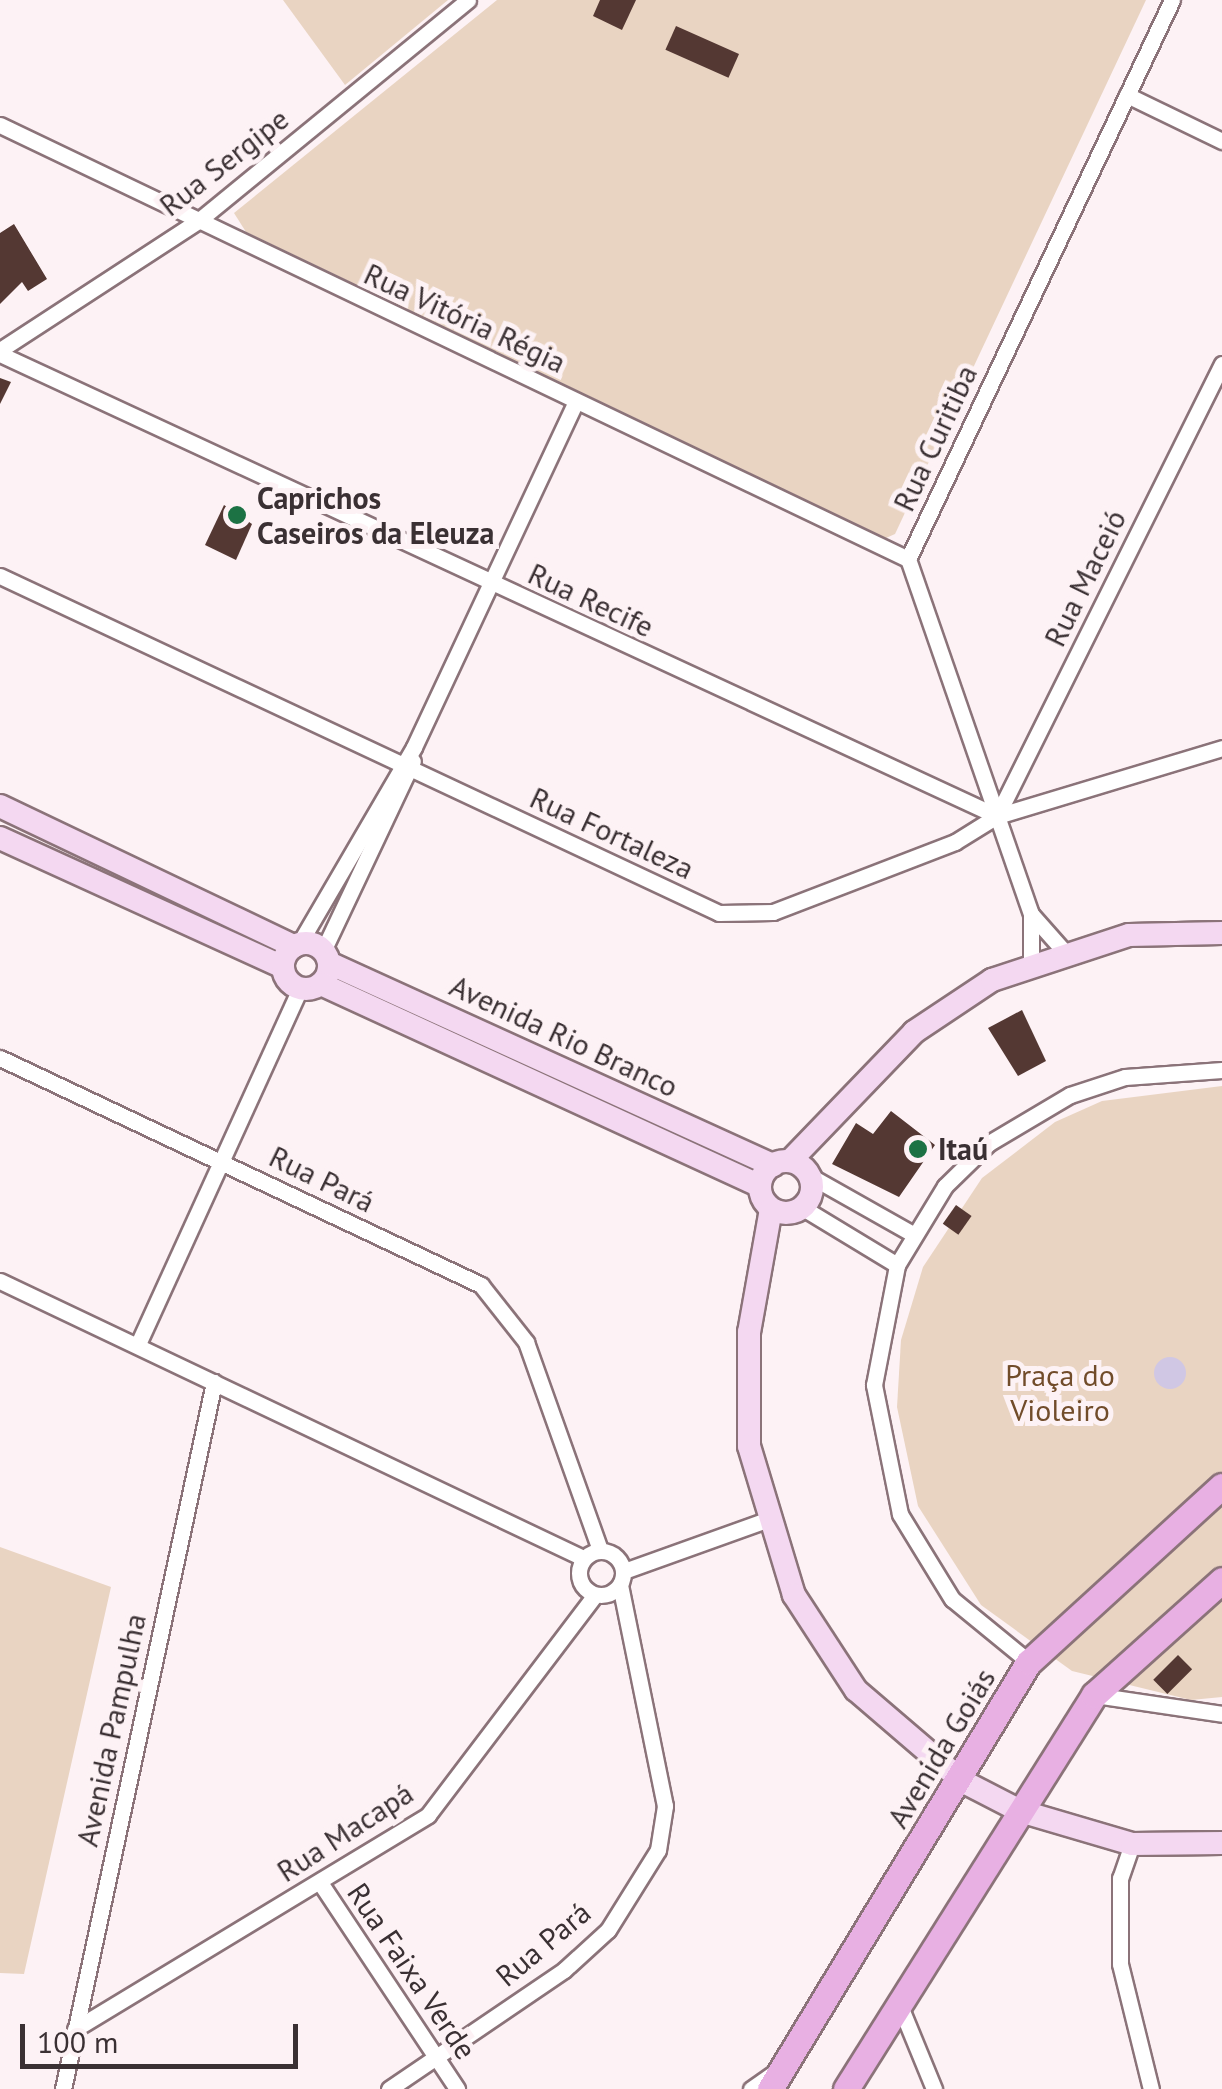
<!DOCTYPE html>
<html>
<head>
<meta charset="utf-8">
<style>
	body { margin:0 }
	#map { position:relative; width:1222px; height:2089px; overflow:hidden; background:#fdf2f5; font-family:"PT Sans",sans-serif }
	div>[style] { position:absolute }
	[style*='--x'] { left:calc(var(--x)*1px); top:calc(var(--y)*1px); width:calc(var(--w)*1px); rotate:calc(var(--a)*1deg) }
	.green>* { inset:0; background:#e9d4c2 }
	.water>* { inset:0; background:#d0c7e4 }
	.round { border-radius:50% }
	.building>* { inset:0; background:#543833; transform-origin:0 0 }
	.roads { filter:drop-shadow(2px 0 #8b7379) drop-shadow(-2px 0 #8b7379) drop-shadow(0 2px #8b7379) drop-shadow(0 -2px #8b7379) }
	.street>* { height:15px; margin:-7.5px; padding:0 7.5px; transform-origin:7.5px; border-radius:7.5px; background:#fff }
	.street>.ring { margin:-7.5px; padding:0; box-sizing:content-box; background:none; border:15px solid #fff; border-radius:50% }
	.secondary>* { height:22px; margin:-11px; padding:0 11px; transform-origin:11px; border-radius:11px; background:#f4d8f1 }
	.secondary>.ring { margin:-11px; padding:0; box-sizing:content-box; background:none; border:22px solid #f4d8f1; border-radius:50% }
	.primary>* { height:25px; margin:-12.5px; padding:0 12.5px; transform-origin:12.5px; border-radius:12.5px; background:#e8b0e3 }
	.dots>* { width:28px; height:28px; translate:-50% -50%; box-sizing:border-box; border:5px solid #fdf2f5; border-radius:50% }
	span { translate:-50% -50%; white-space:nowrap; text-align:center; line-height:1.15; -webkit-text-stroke:10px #fdf2f5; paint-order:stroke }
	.street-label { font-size:30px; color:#3a3033 }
	.poi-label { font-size:30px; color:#3a3033; font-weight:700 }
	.left { translate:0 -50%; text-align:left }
	.park-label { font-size:30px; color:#714c2a }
	.scale { position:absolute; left:20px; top:2024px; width:278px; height:45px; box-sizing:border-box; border:5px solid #3a3033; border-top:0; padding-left:12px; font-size:30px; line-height:35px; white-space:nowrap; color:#3a3033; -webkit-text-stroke:8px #fdf2f5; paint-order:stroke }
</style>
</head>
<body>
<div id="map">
	<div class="green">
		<i style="clip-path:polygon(283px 0,448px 0,345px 85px)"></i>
		<i style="clip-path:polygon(497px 0,1146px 0,895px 534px,886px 538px,246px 232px,234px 213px)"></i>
		<i style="clip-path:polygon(1222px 1086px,1222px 1697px,1191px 1700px,1072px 1671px,981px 1605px,918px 1506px,897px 1407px,901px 1340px,923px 1267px,982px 1178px,1055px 1122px,1102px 1101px)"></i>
		<i style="clip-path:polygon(0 1547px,111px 1587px,24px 1974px,0 1973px)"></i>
	</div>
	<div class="water">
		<i class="round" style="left:1154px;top:1357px;width:32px;height:32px"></i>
	</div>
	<div class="building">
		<i style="clip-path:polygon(600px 0,636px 0,622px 30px,593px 16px)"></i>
		<i style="left:676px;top:26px;width:69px;height:26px;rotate:24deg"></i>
		<i style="clip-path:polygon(14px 224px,47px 279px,28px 291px,22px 282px,0 304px,0 233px)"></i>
		<i style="clip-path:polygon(0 378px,11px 382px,0 404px)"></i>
		<i style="clip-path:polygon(224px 505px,252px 524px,236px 560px,205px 545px)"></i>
		<i style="clip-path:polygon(1022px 1010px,1046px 1061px,1018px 1076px,988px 1028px)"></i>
		<i style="clip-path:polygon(891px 1111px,935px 1145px,899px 1197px,832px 1164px,856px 1123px,873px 1134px)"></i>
		<i style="left:956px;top:1205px;width:19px;height:23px;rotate:35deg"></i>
		<i style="left:1178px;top:1655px;width:20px;height:35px;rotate:45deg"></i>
	</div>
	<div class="roads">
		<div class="street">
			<i style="--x:1127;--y:95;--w:106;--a:25.8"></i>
			<i style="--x:0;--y:125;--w:1006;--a:25.55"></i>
			<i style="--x:0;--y:350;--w:236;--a:-33.1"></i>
			<i style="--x:198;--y:221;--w:349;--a:-39.3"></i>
			<i style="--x:0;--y:354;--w:1099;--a:24.86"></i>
			<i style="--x:0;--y:576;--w:794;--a:25.11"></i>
			<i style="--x:719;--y:913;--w:54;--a:-1.1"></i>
			<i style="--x:773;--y:912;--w:195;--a:-21"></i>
			<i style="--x:955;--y:842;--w:49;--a:-31.8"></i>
			<i style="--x:997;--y:816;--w:235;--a:-16.8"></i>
			<i style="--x:997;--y:816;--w:505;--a:-63.54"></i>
			<i style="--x:1031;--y:914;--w:48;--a:48.4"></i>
			<i style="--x:299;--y:944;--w:228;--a:-59.7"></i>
			<i style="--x:414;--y:747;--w:382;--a:-64.9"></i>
			<i style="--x:323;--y:951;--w:210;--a:-64.7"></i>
			<i style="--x:1031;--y:962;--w:48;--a:-90"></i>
			<i style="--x:1031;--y:914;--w:376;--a:-109.1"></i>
			<i style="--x:908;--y:559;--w:618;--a:-64.72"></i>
			<i style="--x:0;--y:1058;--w:532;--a:25.26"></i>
			<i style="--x:481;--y:1285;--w:73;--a:51.7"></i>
			<i style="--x:526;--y:1342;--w:221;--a:70.4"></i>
			<i style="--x:810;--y:1176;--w:118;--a:29.4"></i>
			<i style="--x:803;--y:1208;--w:110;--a:31.2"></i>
			<i style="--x:0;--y:1281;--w:645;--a:25.41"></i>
			<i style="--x:138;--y:1344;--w:390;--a:-65.5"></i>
			<i class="ring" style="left:579px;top:1551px;width:29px;height:29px"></i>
			<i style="--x:624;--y:1571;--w:149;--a:-19.7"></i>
			<i style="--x:1029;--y:1662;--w:99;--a:-140.7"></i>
			<i style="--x:952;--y:1599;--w:100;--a:-121.5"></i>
			<i style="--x:900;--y:1514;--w:132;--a:-101.4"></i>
			<i style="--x:874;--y:1385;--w:122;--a:-79.1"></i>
			<i style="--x:897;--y:1265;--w:92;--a:-58.7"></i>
			<i style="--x:945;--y:1186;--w:62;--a:-44.3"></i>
			<i style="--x:989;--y:1143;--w:94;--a:-30.7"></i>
			<i style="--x:1070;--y:1095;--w:58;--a:-18.1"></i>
			<i style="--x:1125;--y:1077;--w:97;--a:-4.1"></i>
			<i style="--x:1094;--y:1695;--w:129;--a:8.4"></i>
			<i style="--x:1132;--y:1844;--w:36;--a:109"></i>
			<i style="--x:1120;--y:1878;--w:86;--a:90"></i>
			<i style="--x:1120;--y:1964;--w:129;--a:76.1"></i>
			<i style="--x:321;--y:1884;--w:246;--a:56.4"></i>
			<i style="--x:900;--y:2006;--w:90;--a:67.7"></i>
			<i style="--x:75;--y:2029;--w:413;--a:-31.2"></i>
			<i style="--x:428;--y:1815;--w:276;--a:-52.8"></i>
			<i style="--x:63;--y:2089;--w:723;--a:-77.94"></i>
			<i style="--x:389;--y:2089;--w:212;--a:-34.2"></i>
			<i style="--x:564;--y:1970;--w:59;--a:-42.3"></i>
			<i style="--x:608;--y:1930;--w:94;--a:-58"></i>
			<i style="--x:658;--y:1850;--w:45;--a:-81"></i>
			<i style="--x:665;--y:1806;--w:226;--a:-101.5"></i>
			<i style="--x:751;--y:2089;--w:28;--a:-35"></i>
		</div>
		<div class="secondary">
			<i style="--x:0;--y:806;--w:326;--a:25.5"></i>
			<i style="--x:0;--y:838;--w:311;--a:24.5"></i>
			<i class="ring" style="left:283px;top:943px;width:24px;height:24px"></i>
			<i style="--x:329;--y:963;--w:488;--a:24.5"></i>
			<i style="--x:321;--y:984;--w:483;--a:24.7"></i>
			<i class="ring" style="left:760px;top:1161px;width:30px;height:30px"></i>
			<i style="--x:790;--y:1161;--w:179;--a:-46.1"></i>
			<i style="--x:914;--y:1032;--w:94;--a:-33.7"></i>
			<i style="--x:992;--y:980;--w:144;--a:-18.2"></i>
			<i style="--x:1129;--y:935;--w:93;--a:-1.2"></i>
			<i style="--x:771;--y:1209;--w:125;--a:100.1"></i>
			<i style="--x:749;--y:1332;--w:114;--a:90"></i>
			<i style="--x:749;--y:1446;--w:156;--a:73.2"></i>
			<i style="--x:794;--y:1595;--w:113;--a:56.9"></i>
			<i style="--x:856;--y:1690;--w:140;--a:40.6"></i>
			<i style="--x:962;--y:1781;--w:65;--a:27.3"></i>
			<i style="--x:1020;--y:1811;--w:117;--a:16.4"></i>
			<i style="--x:1132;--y:1844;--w:90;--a:-0.6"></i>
		</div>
		<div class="primary">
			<i style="--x:770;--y:2089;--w:499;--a:-58.8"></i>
			<i style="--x:1029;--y:1662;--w:261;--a:-42.4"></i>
			<i style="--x:846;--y:2089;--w:466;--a:-57.8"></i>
			<i style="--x:1094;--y:1695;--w:172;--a:-41.9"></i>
		</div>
	</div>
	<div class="dots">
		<i style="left:237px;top:515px;background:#1c7244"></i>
		<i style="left:918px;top:1149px;background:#1c7244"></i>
	</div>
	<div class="street-label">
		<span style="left:224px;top:162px;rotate:-38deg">Rua Sergipe</span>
		<span style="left:465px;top:318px;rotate:25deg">Rua Vitória Régia</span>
		<span style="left:935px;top:438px;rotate:-65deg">Rua Curitiba</span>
		<span style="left:1085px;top:578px;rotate:-64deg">Rua Maceió</span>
		<span style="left:591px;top:600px;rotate:25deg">Rua Recife</span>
		<span style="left:612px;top:833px;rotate:25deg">Rua Fortaleza</span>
		<span style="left:564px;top:1036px;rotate:25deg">Avenida Rio Branco</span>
		<span style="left:322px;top:1179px;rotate:26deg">Rua Pará</span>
		<span style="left:111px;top:1730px;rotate:-78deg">Avenida Pampulha</span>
		<span style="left:941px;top:1748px;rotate:-59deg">Avenida Goiás</span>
		<span style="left:345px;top:1832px;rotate:-33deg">Rua Macapá</span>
		<span style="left:543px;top:1944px;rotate:-40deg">Rua Pará</span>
		<span style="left:412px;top:1971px;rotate:56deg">Rua Faixa Verde</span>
	</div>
	<div class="poi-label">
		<span class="left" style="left:257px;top:515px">Caprichos<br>Caseiros da Eleuza</span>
		<span class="left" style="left:938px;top:1149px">Itaú</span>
	</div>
	<div class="park-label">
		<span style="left:1060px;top:1392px">Praça do<br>Violeiro</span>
	</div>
	<div class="scale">100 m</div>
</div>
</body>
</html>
